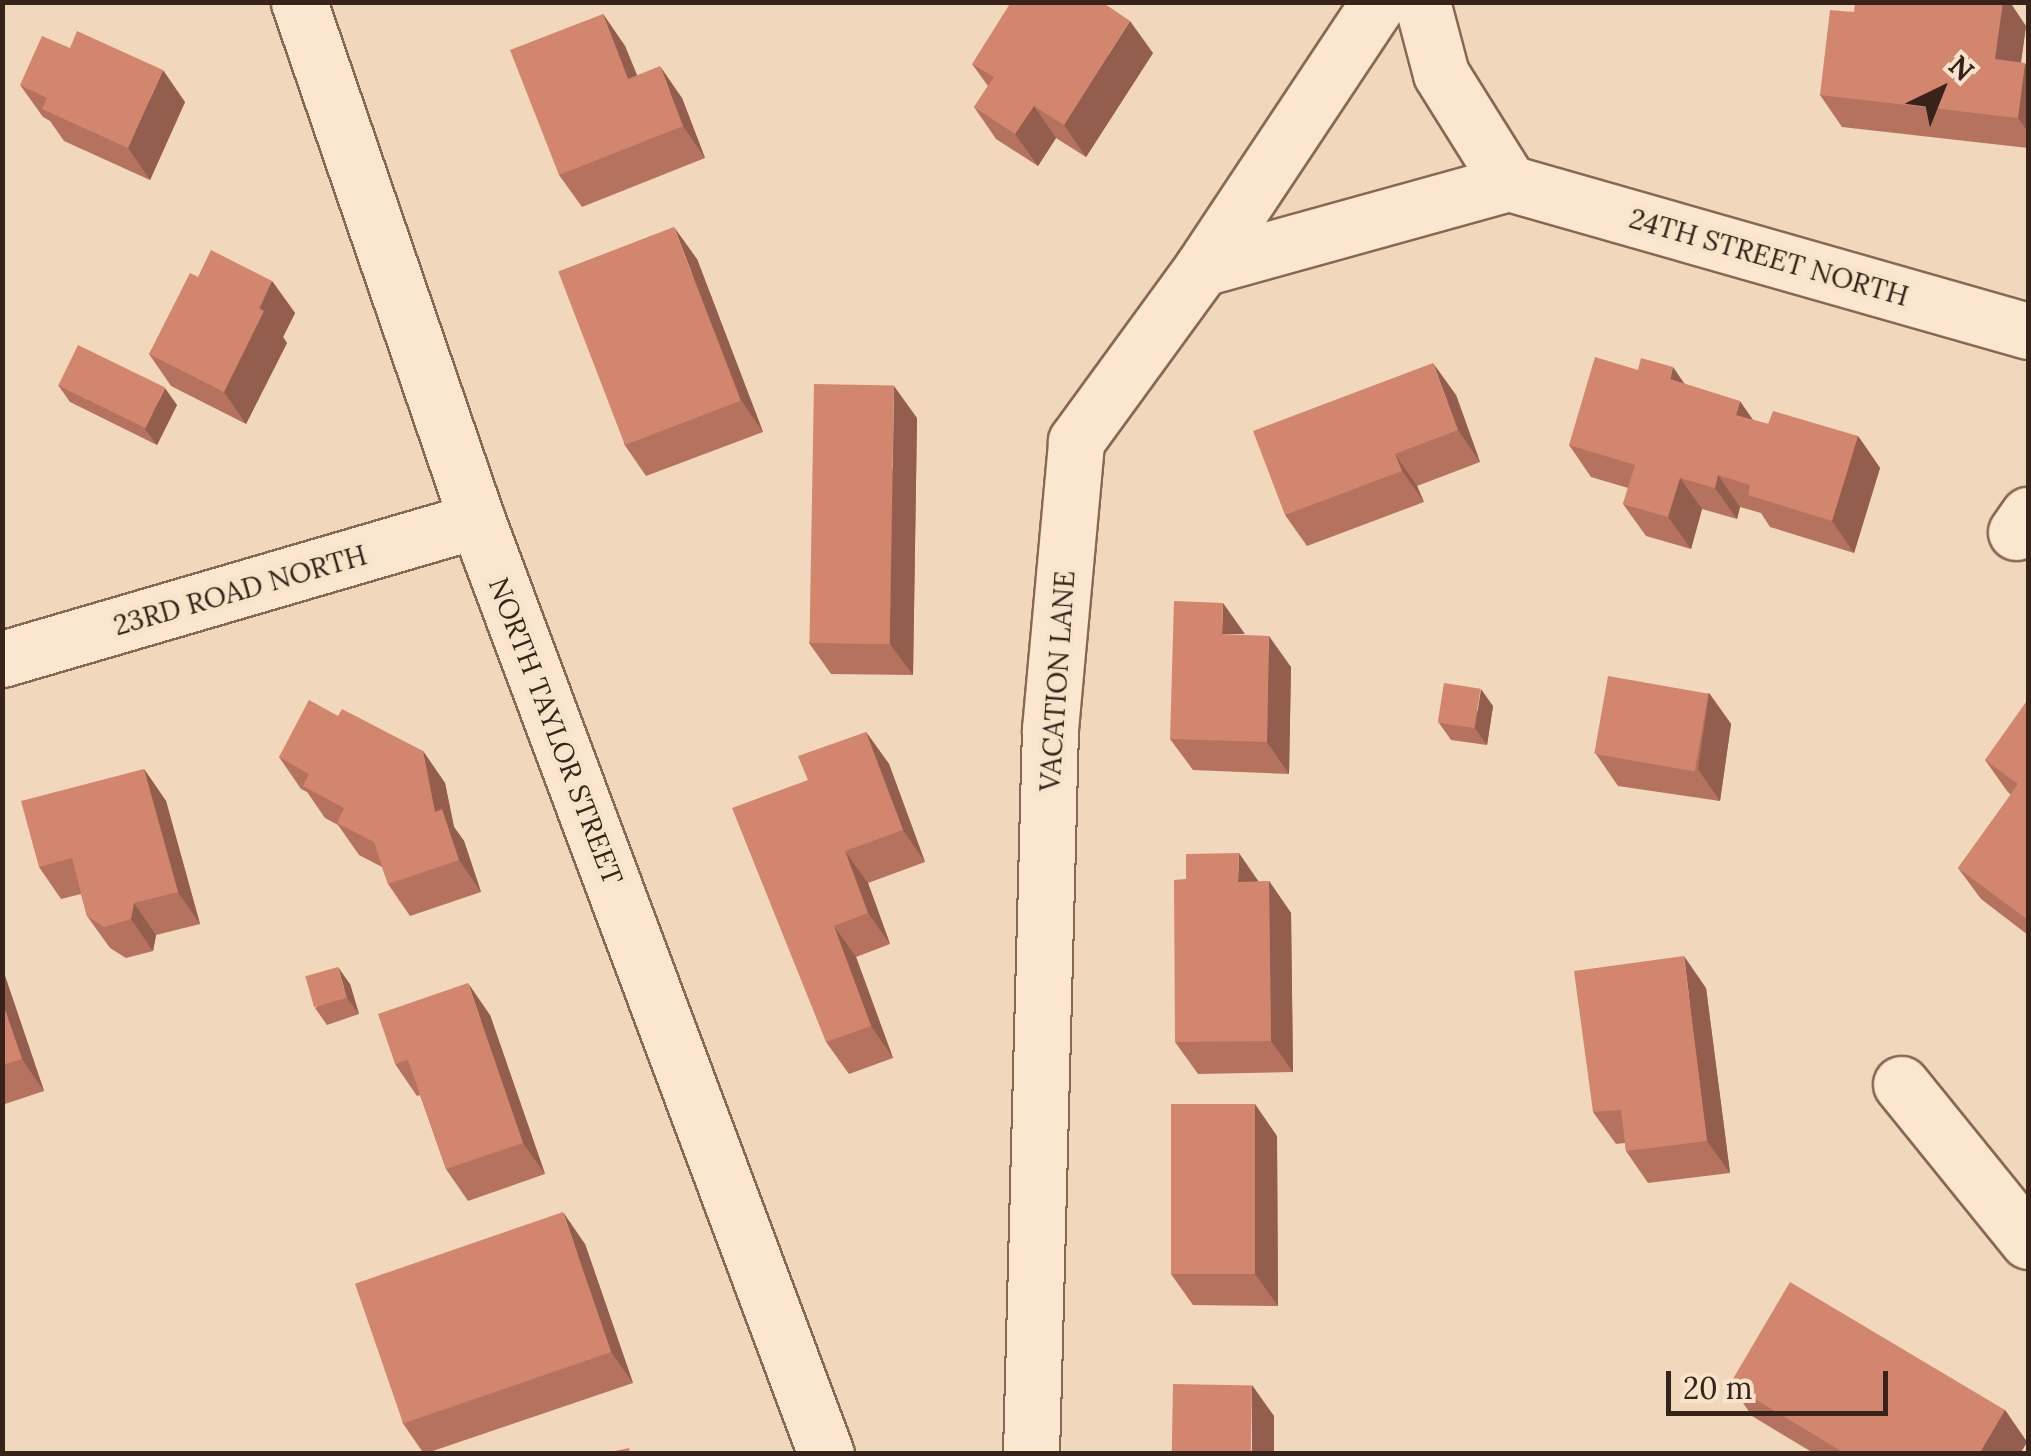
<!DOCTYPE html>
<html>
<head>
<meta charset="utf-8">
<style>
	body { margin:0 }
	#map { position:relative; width:2031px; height:1456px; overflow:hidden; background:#f1d7bb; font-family:Lora,serif }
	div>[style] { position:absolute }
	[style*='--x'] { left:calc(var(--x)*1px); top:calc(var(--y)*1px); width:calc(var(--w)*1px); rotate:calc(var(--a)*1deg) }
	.roads { filter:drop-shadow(2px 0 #896754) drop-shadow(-2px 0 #896754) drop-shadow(0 2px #896754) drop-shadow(0 -2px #896754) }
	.minor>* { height:55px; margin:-27.5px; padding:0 27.5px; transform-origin:27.5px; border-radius:27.5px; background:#fbe6cf }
	.wall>* { inset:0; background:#b5735f }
	.shaded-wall>* { inset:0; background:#935e4d }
	.building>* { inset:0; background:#d2866e; transform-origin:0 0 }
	span { translate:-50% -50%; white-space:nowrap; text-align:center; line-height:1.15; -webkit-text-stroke:8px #f8e3cb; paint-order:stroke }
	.street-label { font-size:28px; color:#37231a }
	.frame { position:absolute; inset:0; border:5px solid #37231a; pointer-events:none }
	.north { position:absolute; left:1891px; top:40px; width:100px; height:100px; -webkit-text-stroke:8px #f8e3cb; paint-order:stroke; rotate:43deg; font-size:28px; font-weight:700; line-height:40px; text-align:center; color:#37231a }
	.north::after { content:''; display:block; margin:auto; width:35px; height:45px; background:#37231a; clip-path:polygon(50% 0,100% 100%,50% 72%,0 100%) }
	.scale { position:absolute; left:1666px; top:1371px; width:222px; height:45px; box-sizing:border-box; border:5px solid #37231a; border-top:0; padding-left:12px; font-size:30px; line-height:35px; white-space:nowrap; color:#37231a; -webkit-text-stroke:8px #f8e3cb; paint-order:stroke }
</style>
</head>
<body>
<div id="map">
	<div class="roads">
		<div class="minor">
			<i style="--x:299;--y:2;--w:548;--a:71.04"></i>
			<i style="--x:477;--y:520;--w:997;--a:69.51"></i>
			<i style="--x:1422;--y:2;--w:74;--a:75.2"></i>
			<i style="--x:1441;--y:74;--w:128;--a:58"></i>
			<i style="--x:1202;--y:268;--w:319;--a:-15.5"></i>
			<i style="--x:1509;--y:183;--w:540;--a:15.92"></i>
			<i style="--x:2016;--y:532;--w:21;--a:-55"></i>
			<i style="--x:2;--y:659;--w:495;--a:-16.3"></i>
			<i style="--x:1901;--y:1084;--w:202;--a:51"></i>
			<i style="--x:1031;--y:1454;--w:725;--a:-88.5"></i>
			<i style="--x:1050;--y:729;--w:289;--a:-84.8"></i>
			<i style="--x:1076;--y:441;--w:214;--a:-53.9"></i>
			<i style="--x:1202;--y:268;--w:320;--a:-56.4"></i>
		</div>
	</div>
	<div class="wall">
		<i style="clip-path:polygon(603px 14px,625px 46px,637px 75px,682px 98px,705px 158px,582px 207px,559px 175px)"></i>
		<i style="clip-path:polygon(2026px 26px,2021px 62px,2028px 68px,2028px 148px,1842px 127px,1820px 95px)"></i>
		<i style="clip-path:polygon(1153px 53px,1086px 157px,1056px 138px,1038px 166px,996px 139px,974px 107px,988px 86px,972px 64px)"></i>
		<i style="clip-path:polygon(20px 85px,185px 102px,150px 180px,64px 141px,50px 121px,43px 117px)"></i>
		<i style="clip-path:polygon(697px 259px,763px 432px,646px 476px,624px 444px)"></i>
		<i style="clip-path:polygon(198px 277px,272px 281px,295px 313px,283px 337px,287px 343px,246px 424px,171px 386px,149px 354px)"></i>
		<i style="clip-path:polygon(1685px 384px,1753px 420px,1768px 424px,1858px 436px,1880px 468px,1854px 553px,1770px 527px,1761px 513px,1740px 507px,1737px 519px,1702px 509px,1691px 549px,1646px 536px,1623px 504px,1628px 488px,1591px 477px,1569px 445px)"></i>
		<i style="clip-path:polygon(58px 385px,177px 405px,157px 445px,70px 402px)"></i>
		<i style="clip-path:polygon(1456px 395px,1480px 462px,1417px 486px,1424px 502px,1307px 546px,1285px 515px)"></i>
		<i style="clip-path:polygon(917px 418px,913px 675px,831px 674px,809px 643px)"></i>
		<i style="clip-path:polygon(1245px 635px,1291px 667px,1289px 774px,1193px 770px,1170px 739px)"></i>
		<i style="clip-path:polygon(1709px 693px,1731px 724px,1720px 801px,1618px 786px,1596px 754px)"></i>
		<i style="clip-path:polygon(2028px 704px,2028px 935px,1981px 899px,1958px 868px,2011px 795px,2007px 791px,1985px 760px)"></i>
		<i style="clip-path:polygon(1493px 706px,1487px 745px,1451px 740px,1439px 723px)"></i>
		<i style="clip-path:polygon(338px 716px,423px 751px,445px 783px,454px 827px,464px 841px,481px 892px,410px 916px,388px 884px,382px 867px,359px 855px,338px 825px,325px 818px,307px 792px,301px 789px,279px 757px)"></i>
		<i style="clip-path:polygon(866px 732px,889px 764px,925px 862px,868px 883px,890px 944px,856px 957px,893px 1058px,849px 1074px,826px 1042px,808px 780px)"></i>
		<i style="clip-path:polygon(144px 769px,166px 801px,200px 924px,156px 935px,153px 951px,126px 958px,110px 948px,87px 916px,81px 894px,61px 899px,39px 867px)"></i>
		<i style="clip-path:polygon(1269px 881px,1291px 913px,1293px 1072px,1198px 1074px,1175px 1042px,1259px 882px)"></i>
		<i style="clip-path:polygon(2px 967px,44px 1091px,2px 1105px)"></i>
		<i style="clip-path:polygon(350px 984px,359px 1014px,327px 1025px,315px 1008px)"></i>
		<i style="clip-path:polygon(1706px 988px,1730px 1173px,1648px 1183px,1626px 1151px,1625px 1143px,1616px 1144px,1593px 1112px)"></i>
		<i style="clip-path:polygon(490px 1015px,545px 1174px,468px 1201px,446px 1169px,420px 1095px,417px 1096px,395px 1064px)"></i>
		<i style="clip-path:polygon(1277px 1136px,1278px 1306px,1193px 1305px,1171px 1274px)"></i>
		<i style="clip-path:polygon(585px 1244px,633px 1383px,424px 1454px,402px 1422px)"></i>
		<i style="clip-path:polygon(1730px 1384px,2005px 1410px,2027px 1442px,2020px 1454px,1815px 1454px,1752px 1416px)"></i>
	</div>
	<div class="shaded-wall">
		<i style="clip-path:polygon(1998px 2px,2010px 2px,2026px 26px,2017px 91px,1995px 59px)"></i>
		<i style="clip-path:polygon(603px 14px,625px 46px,651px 110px,628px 79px)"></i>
		<i style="clip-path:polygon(1130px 21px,1153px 53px,1086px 157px,1064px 125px)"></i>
		<i style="clip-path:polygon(2025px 63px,2028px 68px,2028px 132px,2018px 118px)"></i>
		<i style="clip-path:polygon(660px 66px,682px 98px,705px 158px,683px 126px)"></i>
		<i style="clip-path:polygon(163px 70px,185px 102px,150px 180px,128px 148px)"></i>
		<i style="clip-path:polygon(1034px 106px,1056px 138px,1038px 166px,1015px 134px)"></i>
		<i style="clip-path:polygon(674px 227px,697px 259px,763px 432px,741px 400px)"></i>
		<i style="clip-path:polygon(272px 281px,295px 313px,283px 337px,287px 343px,246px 424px,224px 392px)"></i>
		<i style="clip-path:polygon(1433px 363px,1456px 395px,1480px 462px,1458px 430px)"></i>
		<i style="clip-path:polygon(1673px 367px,1695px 399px,1670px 379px)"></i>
		<i style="clip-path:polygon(894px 386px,917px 418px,913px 675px,890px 644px)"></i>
		<i style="clip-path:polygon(165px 388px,177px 405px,157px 445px,145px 429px)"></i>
		<i style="clip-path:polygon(1740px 401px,1762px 433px,1736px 415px)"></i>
		<i style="clip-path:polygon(1858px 436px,1880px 468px,1854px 553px,1832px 521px)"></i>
		<i style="clip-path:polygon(1395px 454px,1417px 486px,1424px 502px,1402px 471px)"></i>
		<i style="clip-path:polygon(1718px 475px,1740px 507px,1737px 519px,1715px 488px)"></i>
		<i style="clip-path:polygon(1680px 478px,1702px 509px,1691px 549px,1668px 517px)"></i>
		<i style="clip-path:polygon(1223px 603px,1245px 634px,1222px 634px)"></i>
		<i style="clip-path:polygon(1269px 636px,1291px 667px,1289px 774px,1267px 742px)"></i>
		<i style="clip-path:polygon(1481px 689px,1493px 706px,1487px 745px,1475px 728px)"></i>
		<i style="clip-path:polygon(1709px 693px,1731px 724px,1720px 801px,1698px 769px)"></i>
		<i style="clip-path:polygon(866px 732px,889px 764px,925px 862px,903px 830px)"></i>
		<i style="clip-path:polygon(423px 751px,445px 783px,454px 827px,464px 841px,481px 892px,459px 860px,435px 812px)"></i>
		<i style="clip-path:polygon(144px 769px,166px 801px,200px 924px,178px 892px)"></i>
		<i style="clip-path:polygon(845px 851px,868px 883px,890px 944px,868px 913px)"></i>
		<i style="clip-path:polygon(1239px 853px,1261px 885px,1238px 882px)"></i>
		<i style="clip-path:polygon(1269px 881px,1291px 913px,1293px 1072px,1271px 1041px)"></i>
		<i style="clip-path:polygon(134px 903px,156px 935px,153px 951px,131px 919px)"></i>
		<i style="clip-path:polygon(834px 926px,856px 957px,893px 1058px,871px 1026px)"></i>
		<i style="clip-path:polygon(1684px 956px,1706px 988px,1730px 1173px,1707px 1141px)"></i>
		<i style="clip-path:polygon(2px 967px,44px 1091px,22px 1059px,2px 1001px)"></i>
		<i style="clip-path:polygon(338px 967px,350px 984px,359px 1014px,347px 998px)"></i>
		<i style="clip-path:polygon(468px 983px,490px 1015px,545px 1174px,523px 1143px)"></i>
		<i style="clip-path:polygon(1255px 1104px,1277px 1136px,1278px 1306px,1255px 1274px)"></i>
		<i style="clip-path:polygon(563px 1212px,585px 1244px,633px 1383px,611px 1352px)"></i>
		<i style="clip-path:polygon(1252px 1385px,1274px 1416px,1274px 1454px,1252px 1454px)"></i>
		<i style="clip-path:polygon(2005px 1410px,2027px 1442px,2020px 1454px,1979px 1454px)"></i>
	</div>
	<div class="building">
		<i style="clip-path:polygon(1011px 2px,1102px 2px,1130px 21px,1064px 125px,1034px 106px,1015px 134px,974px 107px,994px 77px,972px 64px)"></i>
		<i style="clip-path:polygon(1855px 2px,2003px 2px,1995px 59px,2025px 63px,2018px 118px,1820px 95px,1830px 10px,1854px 12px)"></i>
		<i style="clip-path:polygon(603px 14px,628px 79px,660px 66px,683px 126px,559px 175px,510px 50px)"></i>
		<i style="clip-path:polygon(77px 31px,163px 70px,128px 148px,42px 109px,47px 98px,20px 85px,42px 36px,70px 48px)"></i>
		<i style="left:674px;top:227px;width:186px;height:124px;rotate:69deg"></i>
		<i style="clip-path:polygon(211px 250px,272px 281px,259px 308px,264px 311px,224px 392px,149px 354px,190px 273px,198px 277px)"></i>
		<i style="left:78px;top:345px;width:97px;height:45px;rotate:26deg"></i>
		<i style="clip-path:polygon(1595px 357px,1638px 370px,1641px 358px,1673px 367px,1670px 379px,1740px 401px,1736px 415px,1768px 424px,1773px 411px,1858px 436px,1832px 521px,1748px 495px,1750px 485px,1718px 475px,1715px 488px,1680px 478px,1668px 517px,1623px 504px,1635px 465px,1569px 445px)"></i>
		<i style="clip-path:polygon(1433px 363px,1458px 430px,1395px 454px,1402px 471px,1285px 515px,1253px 431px)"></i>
		<i style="left:814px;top:384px;width:80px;height:259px;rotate:1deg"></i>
		<i style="clip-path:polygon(1174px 601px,1223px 603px,1222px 634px,1269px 636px,1267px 742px,1170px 739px)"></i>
		<i style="left:1608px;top:676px;width:102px;height:79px;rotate:10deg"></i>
		<i style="left:1444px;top:683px;width:37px;height:40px;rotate:9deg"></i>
		<i style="clip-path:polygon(309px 700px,338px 716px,342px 709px,423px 751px,435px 812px,442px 809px,459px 860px,388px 884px,374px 842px,337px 823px,344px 808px,303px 786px,309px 774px,279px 757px)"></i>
		<i style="clip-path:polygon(2026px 702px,2028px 704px,2028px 920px,1958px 868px,2018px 784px,1985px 760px)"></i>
		<i style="clip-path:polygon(866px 732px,903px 830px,845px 851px,868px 913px,834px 926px,871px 1026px,826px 1042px,732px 808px,808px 780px,798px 756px)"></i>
		<i style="clip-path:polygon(144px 769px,178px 892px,134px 903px,131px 919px,104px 927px,87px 916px,72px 858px,39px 867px,21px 801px)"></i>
		<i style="clip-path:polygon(1239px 853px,1238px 882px,1269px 881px,1271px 1041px,1175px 1042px,1174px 880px,1186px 879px,1186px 854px)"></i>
		<i style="clip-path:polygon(1684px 956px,1707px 1141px,1626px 1151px,1621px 1110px,1593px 1112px,1574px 971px)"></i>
		<i style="left:338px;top:967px;width:32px;height:34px;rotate:74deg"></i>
		<i style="clip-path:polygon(468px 983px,523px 1143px,446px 1169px,408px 1060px,395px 1064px,378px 1014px)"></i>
		<i style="clip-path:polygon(2px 1001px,22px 1059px,2px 1065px)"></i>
		<i style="left:1171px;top:1104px;width:84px;height:170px"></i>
		<i style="left:563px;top:1212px;width:148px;height:220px;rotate:71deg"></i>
		<i style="clip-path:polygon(1790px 1282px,2005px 1410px,1979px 1454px,1846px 1454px,1730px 1384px)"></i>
		<i style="left:1173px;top:1384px;width:79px;height:70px;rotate:1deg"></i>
		<i style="clip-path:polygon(629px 1448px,630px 1454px,600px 1454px)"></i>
	</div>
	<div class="street-label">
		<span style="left:1769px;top:257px;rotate:16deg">24TH STREET NORTH</span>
		<span style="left:240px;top:590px;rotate:-16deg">23RD ROAD NORTH</span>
		<span style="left:1057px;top:681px;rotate:-86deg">VACATION LANE</span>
		<span style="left:556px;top:731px;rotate:69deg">NORTH TAYLOR STREET</span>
	</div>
	<div class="frame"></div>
	<div class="north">N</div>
	<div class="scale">20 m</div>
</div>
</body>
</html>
